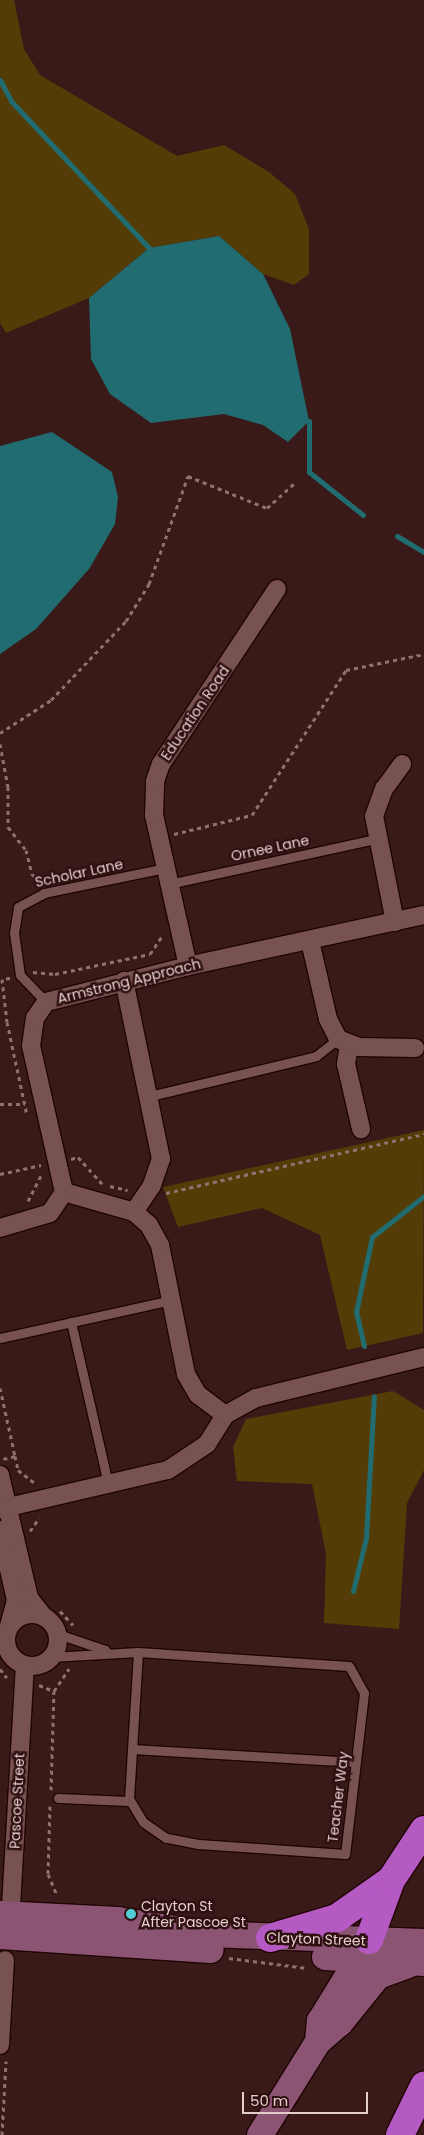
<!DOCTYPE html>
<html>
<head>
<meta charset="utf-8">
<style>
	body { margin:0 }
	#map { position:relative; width:424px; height:2135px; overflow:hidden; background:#3a1a19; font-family:Poppins,sans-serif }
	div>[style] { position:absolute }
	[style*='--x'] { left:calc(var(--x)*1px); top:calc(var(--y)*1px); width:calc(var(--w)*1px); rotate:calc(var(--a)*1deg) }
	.green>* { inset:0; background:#543c06 }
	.water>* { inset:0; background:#216c71 }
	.stream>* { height:5px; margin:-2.5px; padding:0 2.5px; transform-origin:2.5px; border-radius:2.5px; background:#216c71 }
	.path>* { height:3px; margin-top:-1.5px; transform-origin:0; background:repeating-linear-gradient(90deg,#8d7270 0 4px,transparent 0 8px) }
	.roads { filter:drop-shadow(1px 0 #1f0404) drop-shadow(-1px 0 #1f0404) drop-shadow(0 1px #1f0404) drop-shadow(0 -1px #1f0404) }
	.service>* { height:9px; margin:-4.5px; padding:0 4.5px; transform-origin:4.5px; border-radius:4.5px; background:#785250 }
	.minor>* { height:18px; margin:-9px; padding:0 9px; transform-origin:9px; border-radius:9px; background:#785250 }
	.minor>.ring { margin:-9px; padding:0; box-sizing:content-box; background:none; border:18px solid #785250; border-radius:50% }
	.secondary>* { height:26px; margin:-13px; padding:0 13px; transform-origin:13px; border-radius:13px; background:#8a5472 }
	.motorway>* { height:28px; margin:-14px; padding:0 14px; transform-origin:14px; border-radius:14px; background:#b559c3 }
	.dots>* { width:14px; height:14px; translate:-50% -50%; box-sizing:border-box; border:2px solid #2f1010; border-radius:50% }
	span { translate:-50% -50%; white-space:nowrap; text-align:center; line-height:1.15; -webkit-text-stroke:5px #2f1010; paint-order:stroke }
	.street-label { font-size:14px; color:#e4cecc }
	.poi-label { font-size:14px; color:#e4cecc }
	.left { translate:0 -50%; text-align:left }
	.scale { position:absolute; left:242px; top:2092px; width:126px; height:22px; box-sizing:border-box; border:2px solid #e4cecc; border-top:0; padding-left:6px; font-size:15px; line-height:18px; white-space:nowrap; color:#e4cecc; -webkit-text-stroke:4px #2f1010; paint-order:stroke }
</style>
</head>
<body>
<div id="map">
	<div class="green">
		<i style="clip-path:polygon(0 0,14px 0,24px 49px,40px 75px,177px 156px,224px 145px,269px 172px,295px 194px,309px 229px,309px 274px,294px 285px,263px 274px,219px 236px,149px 248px,89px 298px,6px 333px,0 323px)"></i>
		<i style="clip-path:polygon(424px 1130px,423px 1333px,347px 1350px,320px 1235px,262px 1208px,178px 1227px,163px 1187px)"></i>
		<i style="clip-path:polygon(393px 1391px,424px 1410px,424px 1470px,407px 1503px,399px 1629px,324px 1623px,326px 1554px,312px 1484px,237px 1481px,233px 1447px,246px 1419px)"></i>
	</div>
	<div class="water">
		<i style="clip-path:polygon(219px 236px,263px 274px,290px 329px,309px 421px,288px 442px,263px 425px,224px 414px,151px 423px,110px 394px,91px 359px,89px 298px,149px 248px)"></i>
		<i style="clip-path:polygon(52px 432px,112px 472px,118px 497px,115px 524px,89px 569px,36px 629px,0 654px,0 446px)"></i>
	</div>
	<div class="stream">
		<i style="--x:0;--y:80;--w:24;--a:62"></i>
		<i style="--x:11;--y:101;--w:202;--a:46.8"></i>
		<i style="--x:309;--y:421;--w:51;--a:90"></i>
		<i style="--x:309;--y:472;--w:69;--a:38.5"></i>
		<i style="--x:397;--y:536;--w:31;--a:31"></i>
		<i style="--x:364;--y:1346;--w:35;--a:-103"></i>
		<i style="--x:356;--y:1312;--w:77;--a:-78"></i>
		<i style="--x:372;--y:1237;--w:66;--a:-38.3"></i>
		<i style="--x:353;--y:1591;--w:55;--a:-76.2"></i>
		<i style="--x:366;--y:1538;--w:142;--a:-86.8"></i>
	</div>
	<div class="path">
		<i style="--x:0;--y:733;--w:61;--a:-32.9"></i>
		<i style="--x:51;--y:700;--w:109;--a:-46.5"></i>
		<i style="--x:126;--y:621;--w:44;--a:-58.1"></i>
		<i style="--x:149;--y:584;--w:115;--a:-70.1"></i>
		<i style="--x:188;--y:476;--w:85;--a:22.1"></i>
		<i style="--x:267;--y:508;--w:36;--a:-42"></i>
		<i style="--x:0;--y:744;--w:44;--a:79.5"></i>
		<i style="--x:8;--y:787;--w:40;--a:90"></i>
		<i style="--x:8;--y:827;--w:29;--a:52"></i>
		<i style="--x:26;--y:850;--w:25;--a:76"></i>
		<i style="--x:32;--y:874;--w:11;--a:45"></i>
		<i style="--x:174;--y:834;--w:80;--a:-13.7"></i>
		<i style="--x:252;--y:815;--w:173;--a:-57"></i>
		<i style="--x:346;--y:670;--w:80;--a:-11.6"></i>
		<i style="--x:33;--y:972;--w:22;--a:5"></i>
		<i style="--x:55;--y:974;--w:97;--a:-11.9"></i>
		<i style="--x:150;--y:954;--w:23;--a:-56"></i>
		<i style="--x:10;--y:978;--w:8;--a:173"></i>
		<i style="--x:2;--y:979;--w:43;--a:83.4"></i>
		<i style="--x:7;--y:1022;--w:95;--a:77.9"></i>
		<i style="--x:0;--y:1104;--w:25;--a:0"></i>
		<i style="--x:71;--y:1159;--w:7;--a:-16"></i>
		<i style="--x:78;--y:1157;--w:36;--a:48"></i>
		<i style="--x:0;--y:1174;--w:42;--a:-12.4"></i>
		<i style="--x:110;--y:1186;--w:18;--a:13"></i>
		<i style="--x:166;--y:1193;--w:265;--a:-12.9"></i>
		<i style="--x:28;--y:1201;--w:29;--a:-63"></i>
		<i style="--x:0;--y:1388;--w:70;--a:77.6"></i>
		<i style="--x:15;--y:1456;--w:12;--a:166"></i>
		<i style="--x:15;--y:1456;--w:14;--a:78"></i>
		<i style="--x:18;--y:1470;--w:23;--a:38"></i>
		<i style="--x:30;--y:1531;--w:16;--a:-55"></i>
		<i style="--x:60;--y:1611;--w:19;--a:47"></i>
		<i style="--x:0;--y:1669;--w:11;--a:52"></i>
		<i style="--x:39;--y:1685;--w:16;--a:22"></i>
		<i style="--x:51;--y:1790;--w:99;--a:-88.3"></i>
		<i style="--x:54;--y:1691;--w:27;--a:-56"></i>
		<i style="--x:50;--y:1806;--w:68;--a:91.7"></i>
		<i style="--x:48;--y:1874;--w:23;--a:67"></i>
		<i style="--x:229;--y:1958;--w:79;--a:7.3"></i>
		<i style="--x:2;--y:2135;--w:74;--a:-86.9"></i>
	</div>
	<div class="roads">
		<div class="service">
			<i style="--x:169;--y:884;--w:212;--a:-12.3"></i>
			<i style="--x:46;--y:1002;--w:37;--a:-134"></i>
			<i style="--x:20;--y:975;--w:42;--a:-98.1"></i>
			<i style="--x:14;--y:933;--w:26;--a:-81"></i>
			<i style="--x:18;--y:907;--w:30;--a:-28"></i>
			<i style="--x:44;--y:893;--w:125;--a:-11.6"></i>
			<i style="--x:150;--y:1096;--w:171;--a:-13.5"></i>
			<i style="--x:316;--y:1056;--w:28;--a:-38"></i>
			<i style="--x:71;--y:1322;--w:165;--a:77.1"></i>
			<i style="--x:0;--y:1338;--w:175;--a:-12.5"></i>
			<i style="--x:58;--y:1634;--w:50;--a:18.8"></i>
			<i style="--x:51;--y:1657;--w:87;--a:-3.3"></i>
			<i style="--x:138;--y:1652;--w:211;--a:3.8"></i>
			<i style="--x:349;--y:1666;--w:31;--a:61"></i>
			<i style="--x:364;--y:1693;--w:162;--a:96.7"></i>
			<i style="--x:345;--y:1854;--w:147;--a:-176.1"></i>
			<i style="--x:198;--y:1844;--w:33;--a:-169"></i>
			<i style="--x:166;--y:1838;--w:28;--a:-145"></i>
			<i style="--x:143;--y:1822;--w:27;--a:-121"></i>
			<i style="--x:129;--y:1799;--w:147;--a:-86.5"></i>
			<i style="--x:132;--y:1749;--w:224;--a:3.3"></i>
			<i style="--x:58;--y:1798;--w:71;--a:2.4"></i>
		</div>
		<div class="minor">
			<i style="--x:395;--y:922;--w:108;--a:-101.2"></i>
			<i style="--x:374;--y:816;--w:29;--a:-70"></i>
			<i style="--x:384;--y:789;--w:31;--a:-54"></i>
			<i style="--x:310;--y:941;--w:80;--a:77"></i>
			<i style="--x:328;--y:1019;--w:22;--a:63"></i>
			<i style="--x:338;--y:1039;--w:22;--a:21"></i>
			<i style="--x:359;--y:1047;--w:56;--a:1"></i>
			<i style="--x:188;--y:966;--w:155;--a:-102.7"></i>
			<i style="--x:154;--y:815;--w:34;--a:-88"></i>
			<i style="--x:155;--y:781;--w:18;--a:-71"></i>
			<i style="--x:161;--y:764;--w:210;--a:-56.5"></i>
			<i style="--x:349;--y:1045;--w:19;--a:99"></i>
			<i style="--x:346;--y:1064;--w:67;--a:77"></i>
			<i style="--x:64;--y:1192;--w:73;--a:15.9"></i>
			<i style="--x:134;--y:1212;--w:32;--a:-56"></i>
			<i style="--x:152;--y:1185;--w:28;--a:-71"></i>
			<i style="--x:161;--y:1159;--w:182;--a:-101.7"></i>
			<i style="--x:0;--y:1228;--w:52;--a:-16.7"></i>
			<i style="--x:50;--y:1213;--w:25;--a:-56"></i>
			<i style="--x:64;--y:1192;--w:150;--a:-102.7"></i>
			<i style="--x:31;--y:1046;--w:28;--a:-82"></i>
			<i style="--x:35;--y:1018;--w:19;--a:-55"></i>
			<i style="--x:46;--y:1002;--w:146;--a:-14.2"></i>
			<i style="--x:188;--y:966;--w:241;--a:-12.2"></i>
			<i style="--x:225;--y:1415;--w:35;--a:-29"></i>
			<i style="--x:256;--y:1398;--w:173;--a:-13.7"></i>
			<i style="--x:0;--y:1475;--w:126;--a:76.7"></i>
			<i style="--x:29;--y:1598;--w:24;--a:52"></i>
			<i style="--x:0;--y:1509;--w:172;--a:-13.1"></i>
			<i style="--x:168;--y:1470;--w:47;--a:-33.7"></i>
			<i style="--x:207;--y:1444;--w:34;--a:-58"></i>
			<i style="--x:225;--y:1415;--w:34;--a:-143"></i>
			<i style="--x:198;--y:1395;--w:24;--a:-120"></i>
			<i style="--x:186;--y:1374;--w:132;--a:-101.4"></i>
			<i style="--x:160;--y:1245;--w:23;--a:-119"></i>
			<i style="--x:149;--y:1225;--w:20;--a:-139"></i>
			<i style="--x:0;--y:1530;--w:72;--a:77.1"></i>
			<i style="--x:16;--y:1600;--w:28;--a:105"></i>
			<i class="ring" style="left:6px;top:1614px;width:34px;height:34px"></i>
			<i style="--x:10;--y:1924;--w:259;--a:-86.7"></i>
			<i style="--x:0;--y:2045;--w:85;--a:-86.6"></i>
		</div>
		<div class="secondary">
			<i style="--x:0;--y:1914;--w:118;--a:2.9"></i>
			<i style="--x:118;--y:1920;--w:90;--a:8.9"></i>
			<i style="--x:207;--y:1934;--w:217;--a:2.1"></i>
			<i style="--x:0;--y:1936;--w:211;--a:3.8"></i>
			<i style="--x:325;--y:1957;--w:99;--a:3.5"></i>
			<i style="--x:318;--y:2042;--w:21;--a:-85"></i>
			<i style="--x:320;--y:2021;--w:86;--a:-58.3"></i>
			<i style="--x:260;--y:2135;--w:110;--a:-58.1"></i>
			<i style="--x:318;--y:2042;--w:29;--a:-41"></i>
			<i style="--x:340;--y:2023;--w:60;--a:-51"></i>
			<i style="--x:378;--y:1976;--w:32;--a:-20"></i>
		</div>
		<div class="motorway">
			<i style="--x:270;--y:1938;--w:70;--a:-16.6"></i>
			<i style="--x:337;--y:1918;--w:66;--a:-35.1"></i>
			<i style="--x:369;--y:1940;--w:64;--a:-69.9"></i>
			<i style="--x:391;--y:1880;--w:60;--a:-56.6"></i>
			<i style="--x:400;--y:2135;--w:55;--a:-63.9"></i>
		</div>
	</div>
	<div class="dots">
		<i style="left:131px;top:1914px;background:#52ccd5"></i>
	</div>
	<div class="street-label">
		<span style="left:195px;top:713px;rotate:-56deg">Education Road</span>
		<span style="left:270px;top:848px;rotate:-12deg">Ornee Lane</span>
		<span style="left:79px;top:873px;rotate:-12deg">Scholar Lane</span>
		<span style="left:129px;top:981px;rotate:-14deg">Armstrong Approach</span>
		<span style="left:338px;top:1797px;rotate:-83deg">Teacher Way</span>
		<span style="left:17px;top:1801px;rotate:-87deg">Pascoe Street</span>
		<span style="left:316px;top:1939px;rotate:2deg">Clayton Street</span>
	</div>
	<div class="poi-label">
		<span class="left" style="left:141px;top:1914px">Clayton St<br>After Pascoe St</span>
	</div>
	<div class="scale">50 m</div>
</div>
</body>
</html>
